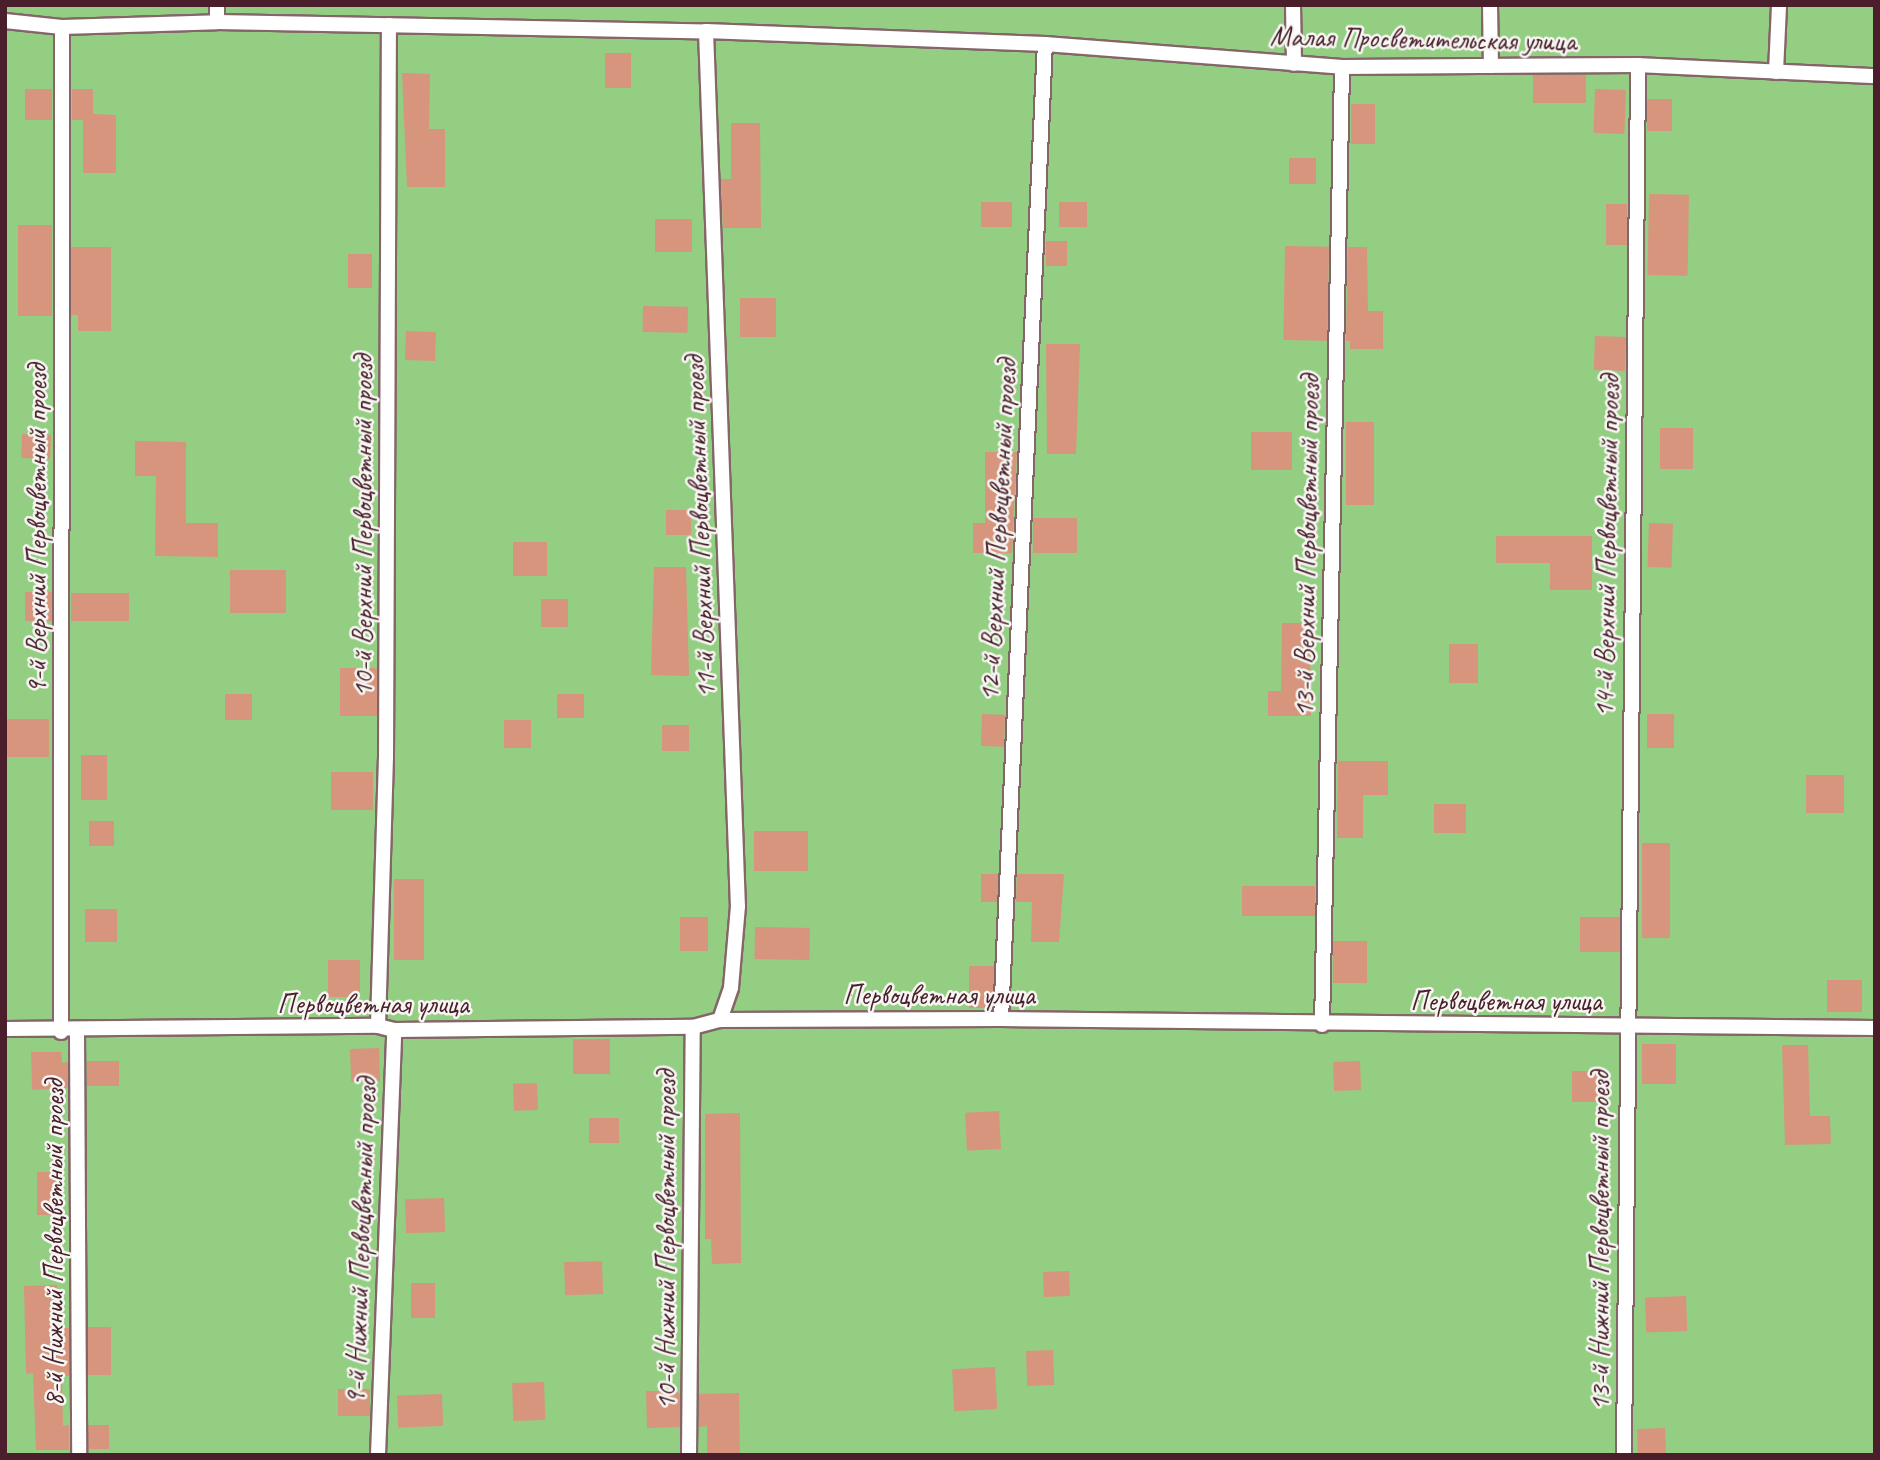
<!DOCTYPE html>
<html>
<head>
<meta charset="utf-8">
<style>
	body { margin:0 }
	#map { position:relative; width:1880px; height:1460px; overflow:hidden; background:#efebd8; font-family:Caveat,sans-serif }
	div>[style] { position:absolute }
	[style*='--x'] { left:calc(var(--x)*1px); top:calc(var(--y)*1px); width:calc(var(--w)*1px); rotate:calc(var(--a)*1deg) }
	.green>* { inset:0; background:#94ce82; transform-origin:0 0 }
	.building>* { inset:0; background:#d7957d; transform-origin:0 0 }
	.roads { filter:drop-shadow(2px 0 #846668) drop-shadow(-2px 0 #846668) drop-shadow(0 2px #846668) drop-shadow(0 -2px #846668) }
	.lane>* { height:14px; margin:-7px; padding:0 7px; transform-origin:7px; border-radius:7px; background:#fff }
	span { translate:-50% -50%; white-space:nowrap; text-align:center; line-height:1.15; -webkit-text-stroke:5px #f6f6f2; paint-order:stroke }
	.street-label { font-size:28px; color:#4a1f2b }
	.frame { position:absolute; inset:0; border:7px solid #4a1f2b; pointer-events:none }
</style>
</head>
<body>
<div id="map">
	<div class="green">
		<i style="left:5px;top:5px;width:1870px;height:1450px"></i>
	</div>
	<div class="building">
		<i style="left:605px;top:53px;width:26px;height:35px"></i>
		<i style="clip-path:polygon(402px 73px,430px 74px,429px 129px,445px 129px,445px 187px,407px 187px)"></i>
		<i style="left:1533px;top:75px;width:53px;height:28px"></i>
		<i style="left:25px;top:89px;width:27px;height:31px"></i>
		<i style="clip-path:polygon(72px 89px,93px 89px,93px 114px,116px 115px,116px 173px,83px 173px,83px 120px,72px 120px)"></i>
		<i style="left:1595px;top:89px;width:31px;height:44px;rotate:2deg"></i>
		<i style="left:1672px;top:99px;width:32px;height:25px;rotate:90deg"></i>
		<i style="left:1351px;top:104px;width:24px;height:40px"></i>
		<i style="clip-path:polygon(731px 123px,760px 123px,761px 228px,723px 228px,721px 179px,731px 179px)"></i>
		<i style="left:1289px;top:158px;width:27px;height:26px"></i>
		<i style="left:1649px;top:194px;width:40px;height:81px;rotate:1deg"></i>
		<i style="left:981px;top:202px;width:31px;height:25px"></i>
		<i style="left:1059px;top:202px;width:28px;height:25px"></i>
		<i style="left:1606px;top:204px;width:21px;height:41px"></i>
		<i style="left:655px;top:219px;width:37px;height:33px"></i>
		<i style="left:18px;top:225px;width:34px;height:91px"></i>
		<i style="left:1046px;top:241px;width:21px;height:25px"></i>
		<i style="left:1285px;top:246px;width:44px;height:94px;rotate:1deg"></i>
		<i style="clip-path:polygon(71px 247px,111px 247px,111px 331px,78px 331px,78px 315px,71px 315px)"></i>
		<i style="clip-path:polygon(1348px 247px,1367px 247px,1368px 311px,1383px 311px,1383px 349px,1350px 349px,1350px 341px,1346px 341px)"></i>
		<i style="left:348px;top:254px;width:24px;height:34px"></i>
		<i style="left:740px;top:298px;width:36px;height:39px"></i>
		<i style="left:643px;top:306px;width:45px;height:26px;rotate:1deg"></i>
		<i style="left:406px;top:331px;width:30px;height:29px;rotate:2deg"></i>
		<i style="left:1595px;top:336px;width:31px;height:34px;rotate:2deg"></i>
		<i style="clip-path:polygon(1046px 344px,1080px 344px,1076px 454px,1047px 454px)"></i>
		<i style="left:1346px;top:422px;width:28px;height:83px"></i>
		<i style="left:1660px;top:428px;width:33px;height:41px"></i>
		<i style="left:1251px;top:432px;width:41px;height:38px"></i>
		<i style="left:22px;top:434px;width:29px;height:24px;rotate:2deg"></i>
		<i style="clip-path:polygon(135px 441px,186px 442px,186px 523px,218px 523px,218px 557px,155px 556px,156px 476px,135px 476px)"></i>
		<i style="clip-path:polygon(985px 452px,1017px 452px,1012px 553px,973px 553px,973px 523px,985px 523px)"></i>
		<i style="left:666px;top:510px;width:25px;height:25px"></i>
		<i style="left:1033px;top:518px;width:44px;height:35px"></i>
		<i style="left:1649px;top:523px;width:24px;height:44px;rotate:2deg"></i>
		<i style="clip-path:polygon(1496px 536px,1592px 536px,1592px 590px,1550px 590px,1550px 563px,1496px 563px)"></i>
		<i style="left:513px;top:542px;width:34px;height:34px"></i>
		<i style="clip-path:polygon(654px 567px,686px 567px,689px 676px,651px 675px)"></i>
		<i style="left:230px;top:570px;width:56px;height:43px"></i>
		<i style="left:25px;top:592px;width:27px;height:29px"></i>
		<i style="left:71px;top:593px;width:58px;height:28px"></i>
		<i style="left:541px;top:599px;width:27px;height:28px"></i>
		<i style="clip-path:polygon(1282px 623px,1310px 623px,1311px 716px,1268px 716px,1268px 691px,1281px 691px)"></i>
		<i style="left:1449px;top:644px;width:29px;height:39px"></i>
		<i style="left:340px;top:668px;width:37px;height:48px"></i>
		<i style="left:225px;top:694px;width:27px;height:26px"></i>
		<i style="left:557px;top:694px;width:27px;height:24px"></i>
		<i style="left:982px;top:714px;width:23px;height:32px;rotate:2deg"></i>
		<i style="left:1647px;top:714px;width:27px;height:34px"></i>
		<i style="left:5px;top:719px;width:44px;height:38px"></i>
		<i style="left:504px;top:720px;width:27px;height:28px"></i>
		<i style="left:662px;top:725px;width:27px;height:26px"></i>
		<i style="left:81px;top:755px;width:26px;height:45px"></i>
		<i style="clip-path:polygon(1338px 761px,1388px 761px,1388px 795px,1363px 795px,1363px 838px,1337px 838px)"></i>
		<i style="left:331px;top:772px;width:42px;height:38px"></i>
		<i style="left:1806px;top:775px;width:38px;height:38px"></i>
		<i style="left:1434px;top:804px;width:32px;height:29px"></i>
		<i style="left:89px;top:821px;width:25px;height:25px"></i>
		<i style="left:754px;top:831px;width:54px;height:40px"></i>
		<i style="left:1642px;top:843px;width:28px;height:95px"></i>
		<i style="left:981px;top:874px;width:17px;height:28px"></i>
		<i style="clip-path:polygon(1017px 874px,1064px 874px,1059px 942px,1031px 942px,1032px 902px,1016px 902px)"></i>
		<i style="left:394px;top:879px;width:30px;height:81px"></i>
		<i style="left:1242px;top:886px;width:73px;height:30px"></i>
		<i style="left:85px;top:909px;width:32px;height:33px"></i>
		<i style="left:680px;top:917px;width:28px;height:34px"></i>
		<i style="left:1580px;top:917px;width:40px;height:35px"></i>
		<i style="left:755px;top:927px;width:55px;height:32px;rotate:1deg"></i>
		<i style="left:1333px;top:941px;width:34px;height:42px"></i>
		<i style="left:360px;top:960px;width:37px;height:32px;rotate:90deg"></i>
		<i style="left:969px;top:966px;width:25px;height:42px"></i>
		<i style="left:1827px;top:980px;width:35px;height:32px"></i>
		<i style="left:610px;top:1039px;width:35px;height:37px;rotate:90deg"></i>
		<i style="left:1676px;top:1044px;width:40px;height:34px;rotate:90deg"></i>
		<i style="clip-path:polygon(1782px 1045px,1808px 1045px,1810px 1116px,1830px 1116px,1831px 1144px,1785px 1145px)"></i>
		<i style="left:379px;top:1048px;width:33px;height:29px;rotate:88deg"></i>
		<i style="clip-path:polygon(31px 1052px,61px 1052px,62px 1063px,68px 1062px,68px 1088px,32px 1090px)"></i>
		<i style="left:119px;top:1061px;width:25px;height:32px;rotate:90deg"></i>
		<i style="left:1360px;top:1061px;width:29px;height:27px;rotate:88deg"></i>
		<i style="left:1607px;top:1071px;width:31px;height:35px;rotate:90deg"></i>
		<i style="left:537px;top:1083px;width:27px;height:24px;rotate:88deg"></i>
		<i style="left:999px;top:1111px;width:38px;height:34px;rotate:87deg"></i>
		<i style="clip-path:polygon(740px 1113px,741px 1263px,712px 1264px,711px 1239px,705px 1239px,705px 1114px)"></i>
		<i style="left:589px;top:1118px;width:30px;height:25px"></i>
		<i style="left:37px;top:1172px;width:24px;height:43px"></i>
		<i style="left:444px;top:1198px;width:34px;height:39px;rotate:88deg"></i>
		<i style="left:602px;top:1261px;width:33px;height:38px;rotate:88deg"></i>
		<i style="left:1069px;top:1271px;width:25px;height:26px;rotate:88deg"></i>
		<i style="left:411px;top:1283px;width:24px;height:35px"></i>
		<i style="clip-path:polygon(57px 1285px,58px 1328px,69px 1328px,69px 1376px,62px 1376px,63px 1426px,69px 1425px,69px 1450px,36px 1450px,33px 1373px,26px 1374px,24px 1286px)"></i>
		<i style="left:1686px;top:1296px;width:35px;height:41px;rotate:88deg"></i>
		<i style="left:88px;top:1327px;width:23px;height:48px"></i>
		<i style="left:1053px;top:1350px;width:35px;height:27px;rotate:88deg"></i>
		<i style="left:995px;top:1367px;width:42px;height:43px;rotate:87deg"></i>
		<i style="left:544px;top:1382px;width:38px;height:32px;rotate:88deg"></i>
		<i style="left:370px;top:1389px;width:27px;height:32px;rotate:90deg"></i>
		<i style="clip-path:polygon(646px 1391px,676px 1391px,680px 1394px,680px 1427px,647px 1428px)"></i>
		<i style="clip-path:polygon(739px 1393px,740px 1455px,707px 1455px,707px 1426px,699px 1427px,699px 1394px)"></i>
		<i style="left:442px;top:1394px;width:32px;height:45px;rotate:88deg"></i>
		<i style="left:88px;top:1425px;width:21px;height:24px"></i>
		<i style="left:1665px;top:1428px;width:27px;height:28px;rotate:88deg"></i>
	</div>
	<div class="roads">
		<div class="lane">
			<i style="--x:1293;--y:5;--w:59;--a:89"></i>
			<i style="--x:1490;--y:5;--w:61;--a:89.1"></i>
			<i style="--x:5;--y:21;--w:57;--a:6"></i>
			<i style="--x:62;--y:27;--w:155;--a:-1.8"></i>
			<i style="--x:217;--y:22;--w:489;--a:1.1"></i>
			<i style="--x:706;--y:31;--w:339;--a:2.2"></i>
			<i style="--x:1045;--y:44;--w:298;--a:4.4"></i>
			<i style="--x:1342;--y:67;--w:296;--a:-0.4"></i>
			<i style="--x:1638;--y:65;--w:237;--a:2.7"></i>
			<i style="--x:217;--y:22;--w:17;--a:-90"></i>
			<i style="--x:706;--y:31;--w:876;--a:87.91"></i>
			<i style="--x:738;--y:906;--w:82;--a:94.9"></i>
			<i style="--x:731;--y:988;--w:34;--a:109"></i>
			<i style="--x:1776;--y:72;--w:67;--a:-87.4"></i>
			<i style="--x:1001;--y:1019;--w:976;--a:-87.42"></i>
			<i style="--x:1322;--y:1025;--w:958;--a:-88.8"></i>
			<i style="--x:378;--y:1026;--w:269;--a:-88.3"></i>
			<i style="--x:386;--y:757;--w:732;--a:-89.77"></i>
			<i style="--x:5;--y:1029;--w:373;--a:-0.5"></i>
			<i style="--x:378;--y:1026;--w:16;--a:14"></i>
			<i style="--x:394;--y:1030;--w:299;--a:-0.6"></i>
			<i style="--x:693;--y:1027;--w:28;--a:-15"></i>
			<i style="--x:720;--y:1020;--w:281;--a:-0.2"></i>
			<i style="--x:1001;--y:1019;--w:874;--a:0.59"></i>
			<i style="--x:61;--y:1032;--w:1005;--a:-89.94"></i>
			<i style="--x:77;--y:1032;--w:423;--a:89.7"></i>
			<i style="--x:378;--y:1455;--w:425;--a:-87.8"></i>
			<i style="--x:689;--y:1455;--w:428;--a:-89.5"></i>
			<i style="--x:1624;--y:1455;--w:1390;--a:-89.42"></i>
		</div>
	</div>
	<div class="street-label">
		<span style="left:1423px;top:39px;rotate:1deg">Малая Просветительская улица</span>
		<span style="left:363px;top:526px;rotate:-90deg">10-й Верхний Первоцветный проезд</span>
		<span style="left:700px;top:527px;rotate:-92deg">11-й Верхний Первоцветный проезд</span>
		<span style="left:37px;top:529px;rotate:-90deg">9-й Верхний Первоцветный проезд</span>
		<span style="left:998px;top:530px;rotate:-87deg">12-й Верхний Первоцветный проезд</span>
		<span style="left:1307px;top:546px;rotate:-89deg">13-й Верхний Первоцветный проезд</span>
		<span style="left:1607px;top:546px;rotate:-89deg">14-й Верхний Первоцветный проезд</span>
		<span style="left:939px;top:995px">Первоцветная улица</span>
		<span style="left:1506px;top:1001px">Первоцветная улица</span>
		<span style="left:373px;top:1004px">Первоцветная улица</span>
		<span style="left:666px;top:1240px;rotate:-90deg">10-й Нижний Первоцветный проезд</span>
		<span style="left:361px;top:1241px;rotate:-88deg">9-й Нижний Первоцветный проезд</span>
		<span style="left:1600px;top:1241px;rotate:-90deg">13-й Нижний Первоцветный проезд</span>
		<span style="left:54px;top:1243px;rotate:-90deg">8-й Нижний Первоцветный проезд</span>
	</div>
	<div class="frame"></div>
</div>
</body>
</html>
